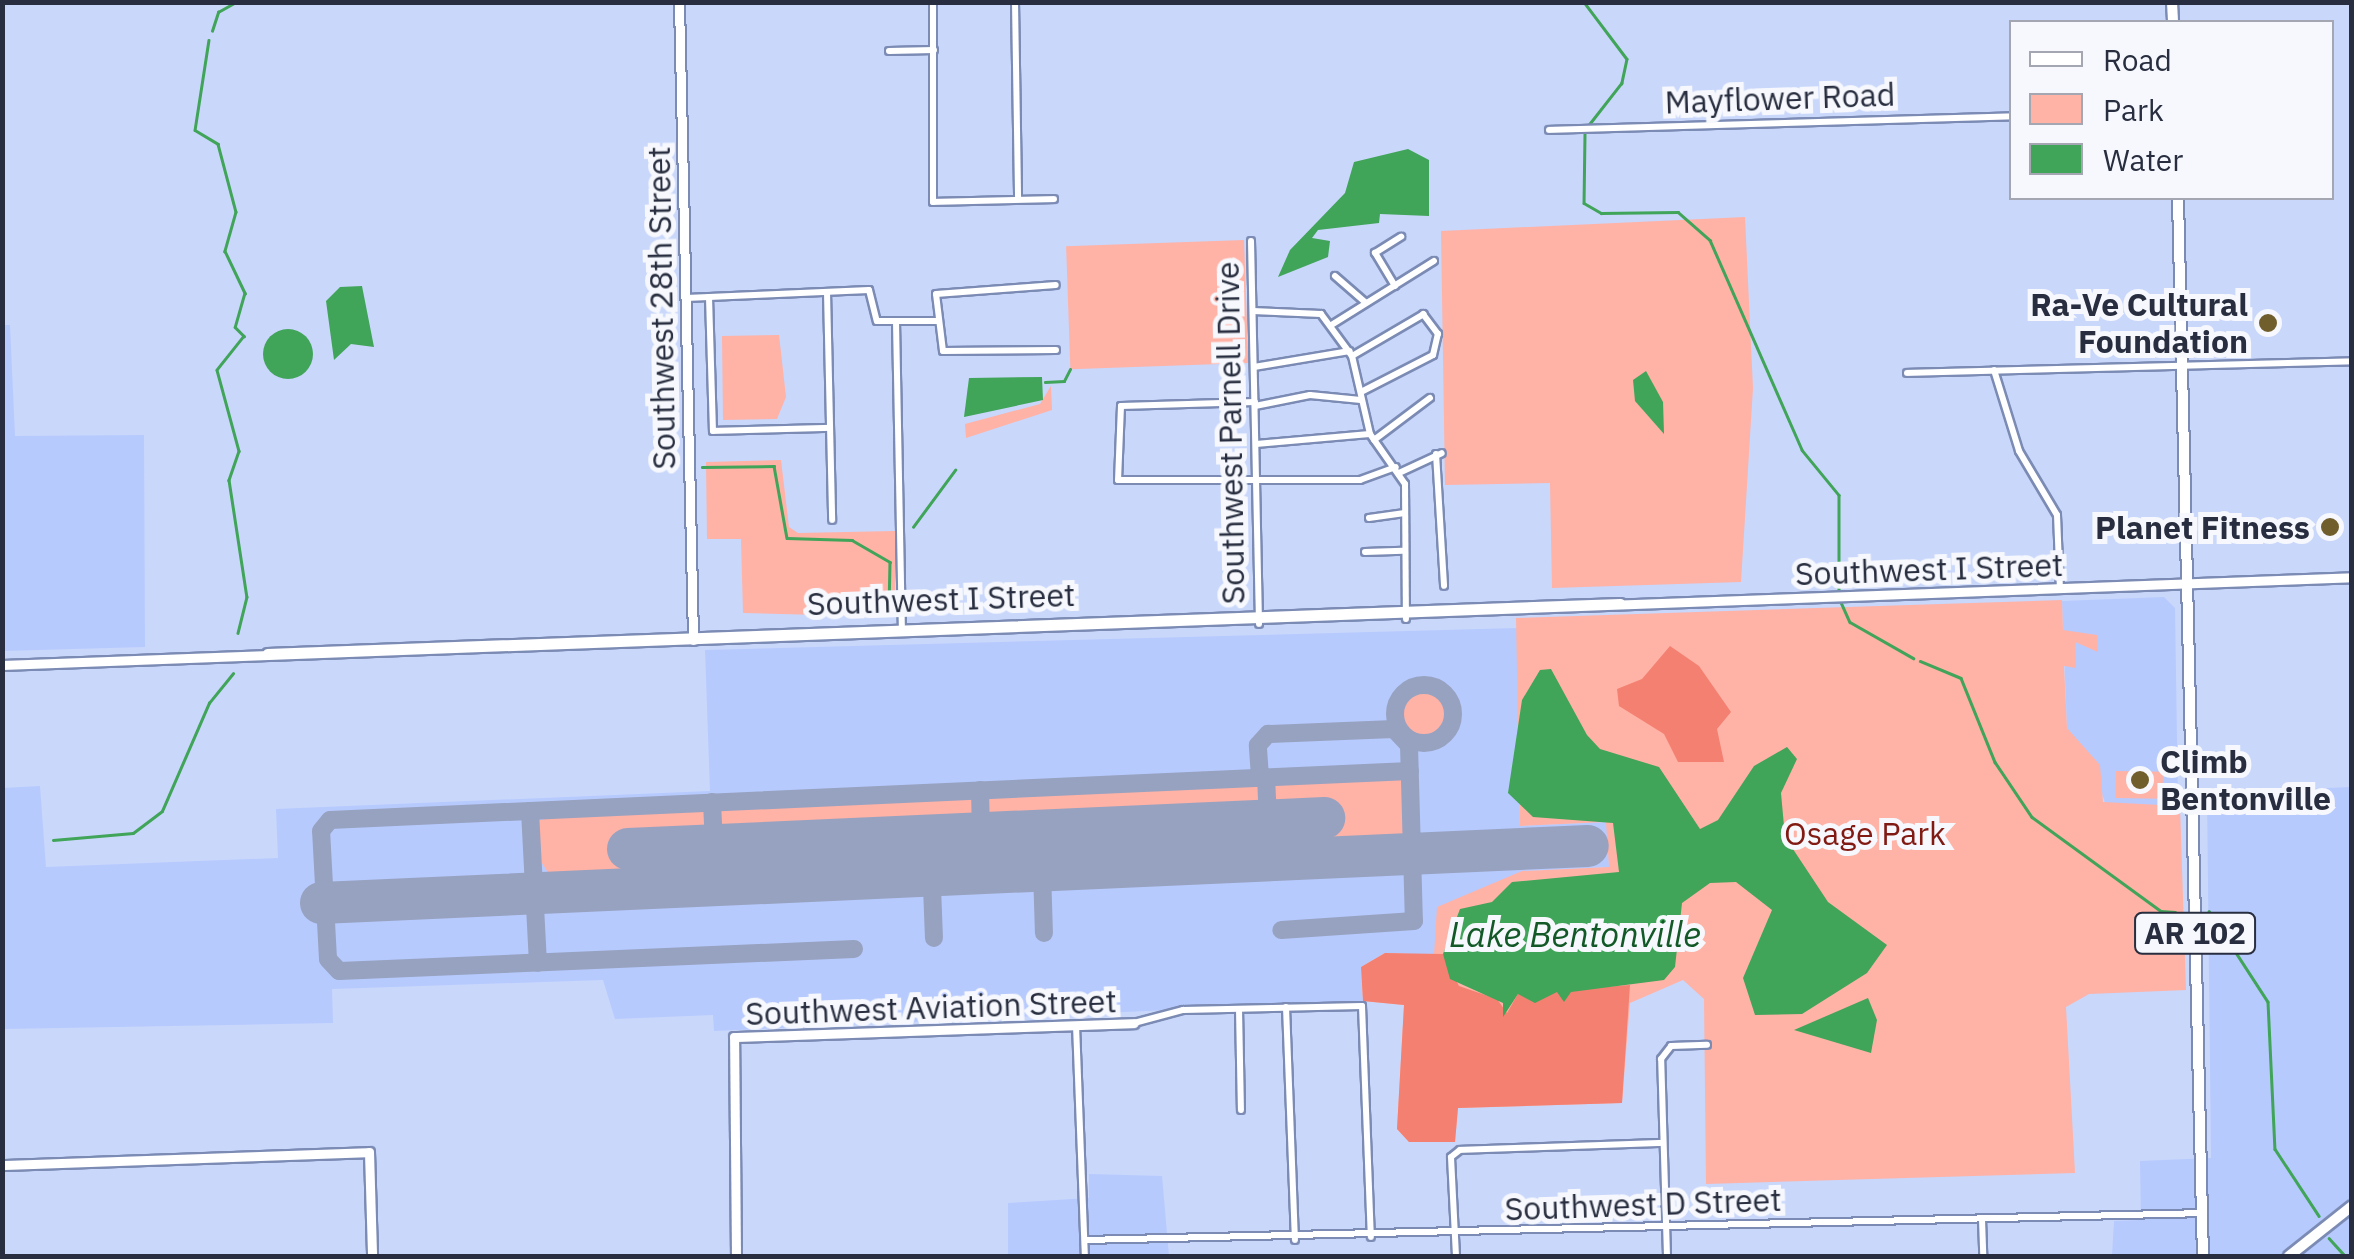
<!DOCTYPE html>
<html>
<head>
<meta charset="utf-8">
<style>
	body { margin:0 }
	#map { position:relative; width:2354px; height:1259px; overflow:hidden; background:#c9d7fb; font-family:"IBM Plex Sans",sans-serif }
	div>[style] { position:absolute }
	[style*='--x'] { left:calc(var(--x)*1px); top:calc(var(--y)*1px); width:calc(var(--w)*1px); rotate:calc(var(--a)*1deg) }
	.built>* { inset:0; background:#b7cafe }
	.green>* { inset:0; background:#ffb2a6; transform-origin:0 0 }
	.round { border-radius:50% }
	.forest>* { inset:0; background:#f38071 }
	.water>* { inset:0; background:#40a459 }
	.stream>* { height:2.5px; margin:-1.25px; padding:0 1.25px; transform-origin:1.25px; border-radius:1.25px; background:#40a459 }
	.taxiway>* { height:18px; margin:-9px; padding:0 9px; transform-origin:9px; border-radius:9px; background:#97a2c0 }
	.taxiway>.ring { margin:-9px; padding:0; box-sizing:content-box; background:none; border:18px solid #97a2c0; border-radius:50% }
	.runway>* { height:42px; margin:-21px; padding:0 21px; transform-origin:21px; border-radius:21px; background:#97a2c0 }
	.roads { filter:drop-shadow(2px 0 #7b8bb4) drop-shadow(-2px 0 #7b8bb4) drop-shadow(0 2px #7b8bb4) drop-shadow(0 -2px #7b8bb4) }
	.street>* { height:6px; margin:-3px; padding:0 3px; transform-origin:3px; border-radius:3px; background:#fff }
	.secondary>* { height:9px; margin:-4.5px; padding:0 4.5px; transform-origin:4.5px; border-radius:4.5px; background:#fff }
	.primary>* { height:10px; margin:-5px; padding:0 5px; transform-origin:5px; border-radius:5px; background:#fff }
	.dots>* { width:28px; height:28px; translate:-50% -50%; box-sizing:border-box; border:5px solid #f6f8fd; border-radius:50% }
	span { translate:-50% -50%; white-space:nowrap; text-align:center; line-height:1.15; -webkit-text-stroke:10px #f6f8fd; paint-order:stroke }
	.shield-label span { padding:2px 8px; background:#f6f8fd; border:2px solid; border-radius:8px; -webkit-text-stroke-width:0 }
	.shield-label { font-size:30px; color:#282e3f; font-weight:700 }
	.street-label { font-size:32px; color:#282e3f }
	.poi-label { font-size:32px; color:#282e3f; font-weight:700 }
	.right { translate:-100% -50%; text-align:right }
	.left { translate:0 -50%; text-align:left }
	.park-label { font-size:32px; color:#821a14 }
	.water-label { font-size:35px; color:#125927; font-style:italic }
	.frame { position:absolute; inset:0; border:5px solid #282e3f; pointer-events:none }
	.legend { position:absolute; left:2009px; top:20px; width:325px; height:180px; box-sizing:border-box; background:#f6f8fd; border:2px solid #a4a7b1; margin:0; padding:12px 18px; list-style:none; font-size:30px; color:#282e3f }
	.legend li { display:flex; align-items:center; gap:20px; height:50px }
	.legend b { width:50px; border:2px solid #a4a7b1 }
</style>
</head>
<body>
<div id="map">
	<div class="built">
		<i style="clip-path:polygon(2px 325px,10px 325px,15px 436px,144px 435px,145px 647px,3px 651px)"></i>
		<i style="clip-path:polygon(2164px 597px,2175px 608px,2178px 805px,2107px 809px,2091px 760px,2067px 728px,2062px 601px)"></i>
		<i style="clip-path:polygon(1517px 628px,1520px 826px,1607px 822px,1609px 867px,1522px 871px,1434px 955px,1385px 953px,1361px 967px,1363px 1001px,714px 1031px,713px 1015px,615px 1019px,603px 980px,332px 989px,333px 1023px,3px 1029px,3px 788px,40px 786px,46px 867px,278px 858px,276px 809px,710px 791px,705px 650px)"></i>
		<i style="clip-path:polygon(2351px 787px,2351px 1256px,2112px 1256px,2114px 1221px,2141px 1220px,2140px 1161px,2211px 1158px,2207px 793px)"></i>
		<i style="clip-path:polygon(1089px 1174px,1162px 1176px,1169px 1256px,1008px 1256px,1008px 1203px,1089px 1198px)"></i>
	</div>
	<div class="green">
		<i style="clip-path:polygon(1745px 217px,1753px 388px,1741px 582px,1552px 588px,1550px 483px,1445px 485px,1441px 231px)"></i>
		<i style="left:1244px;top:240px;width:123px;height:178px;rotate:88deg"></i>
		<i style="clip-path:polygon(779px 335px,786px 397px,777px 419px,723px 420px,722px 336px)"></i>
		<i style="clip-path:polygon(1051px 386px,1052px 410px,966px 438px,965px 424px,1040px 404px)"></i>
		<i style="clip-path:polygon(781px 460px,789px 527px,798px 533px,895px 531px,895px 617px,743px 613px,741px 539px,707px 539px,706px 462px)"></i>
		<i style="clip-path:polygon(2062px 600px,2063px 630px,2097px 635px,2098px 652px,2075px 642px,2076px 668px,2064px 666px,2067px 728px,2100px 765px,2103px 802px,2180px 806px,2186px 990px,2089px 994px,2066px 1007px,2075px 1173px,1706px 1184px,1704px 999px,1683px 980px,1630px 1003px,1622px 1103px,1458px 1108px,1455px 1142px,1409px 1142px,1397px 1129px,1404px 1005px,1363px 1001px,1361px 967px,1385px 953px,1434px 955px,1437px 907px,1522px 871px,1609px 867px,1606px 822px,1520px 826px,1516px 618px)"></i>
		<i class="round" style="left:1401px;top:691px;width:46px;height:46px"></i>
		<i style="left:2116px;top:771px;width:47px;height:27px;rotate:1deg"></i>
		<i style="clip-path:polygon(1364px 778px,1402px 780px,1409px 828px,1402px 839px,555px 883px,538px 857px,540px 820px,570px 814px)"></i>
	</div>
	<div class="forest">
		<i style="clip-path:polygon(1670px 646px,1699px 666px,1731px 712px,1717px 729px,1724px 762px,1678px 762px,1664px 734px,1619px 706px,1617px 689px,1642px 679px)"></i>
		<i style="clip-path:polygon(1385px 953px,1443px 954px,1459px 986px,1497px 999px,1507px 1013px,1518px 994px,1630px 985px,1622px 1103px,1458px 1108px,1455px 1142px,1409px 1142px,1397px 1129px,1404px 1005px,1363px 1001px,1361px 967px)"></i>
	</div>
	<div class="water">
		<i style="clip-path:polygon(1408px 149px,1429px 160px,1429px 216px,1380px 214px,1379px 223px,1318px 230px,1312px 238px,1330px 241px,1328px 257px,1278px 277px,1290px 250px,1345px 193px,1354px 162px)"></i>
		<i style="clip-path:polygon(362px 286px,374px 347px,351px 344px,334px 360px,326px 301px,340px 287px)"></i>
		<i class="round" style="left:263px;top:329px;width:50px;height:50px"></i>
		<i style="clip-path:polygon(1646px 371px,1663px 402px,1664px 434px,1635px 401px,1633px 380px)"></i>
		<i style="clip-path:polygon(1042px 377px,1043px 400px,964px 417px,969px 378px)"></i>
		<i style="clip-path:polygon(1551px 669px,1587px 735px,1600px 749px,1659px 767px,1700px 829px,1718px 820px,1754px 766px,1787px 747px,1797px 759px,1781px 793px,1785px 837px,1828px 902px,1887px 945px,1867px 973px,1802px 1014px,1755px 1015px,1743px 978px,1772px 910px,1736px 882px,1710px 883px,1682px 903px,1675px 967px,1664px 980px,1571px 992px,1564px 1002px,1557px 992px,1535px 1003px,1518px 994px,1503px 1017px,1503px 1003px,1450px 979px,1443px 954px,1460px 909px,1492px 902px,1512px 882px,1619px 872px,1613px 823px,1533px 817px,1508px 793px,1522px 700px,1540px 670px)"></i>
		<i style="clip-path:polygon(1868px 998px,1877px 1020px,1871px 1053px,1794px 1030px)"></i>
	</div>
	<div class="stream">
		<i style="--x:1584;--y:2;--w:71;--a:53"></i>
		<i style="--x:1627;--y:59;--w:25;--a:102"></i>
		<i style="--x:1622;--y:83;--w:52;--a:128"></i>
		<i style="--x:212;--y:31;--w:20;--a:-72"></i>
		<i style="--x:218;--y:12;--w:21;--a:-29"></i>
		<i style="--x:209;--y:40;--w:91;--a:98.8"></i>
		<i style="--x:195;--y:130;--w:27;--a:31"></i>
		<i style="--x:218;--y:144;--w:70;--a:75.2"></i>
		<i style="--x:236;--y:212;--w:41;--a:105.8"></i>
		<i style="--x:225;--y:251;--w:47;--a:64.5"></i>
		<i style="--x:245;--y:293;--w:35;--a:106"></i>
		<i style="--x:235;--y:327;--w:13;--a:45"></i>
		<i style="--x:244;--y:336;--w:43;--a:128.5"></i>
		<i style="--x:217;--y:370;--w:84;--a:74.8"></i>
		<i style="--x:239;--y:451;--w:31;--a:109"></i>
		<i style="--x:229;--y:480;--w:118;--a:81.3"></i>
		<i style="--x:247;--y:597;--w:37;--a:104"></i>
		<i style="--x:1585;--y:134;--w:69;--a:90.8"></i>
		<i style="--x:1584;--y:203;--w:20;--a:30"></i>
		<i style="--x:1601;--y:213;--w:77;--a:-0.7"></i>
		<i style="--x:1678;--y:212;--w:43;--a:41.2"></i>
		<i style="--x:1710;--y:240;--w:229;--a:66.3"></i>
		<i style="--x:1802;--y:450;--w:58;--a:50.6"></i>
		<i style="--x:1839;--y:495;--w:97;--a:90"></i>
		<i style="--x:1045;--y:382;--w:19;--a:-3"></i>
		<i style="--x:1064;--y:381;--w:13;--a:-63"></i>
		<i style="--x:702;--y:467;--w:72;--a:-0.8"></i>
		<i style="--x:774;--y:466;--w:73;--a:79.8"></i>
		<i style="--x:787;--y:538;--w:65;--a:1.8"></i>
		<i style="--x:852;--y:540;--w:44;--a:30.1"></i>
		<i style="--x:890;--y:562;--w:47;--a:91.2"></i>
		<i style="--x:913;--y:527;--w:71;--a:-53.6"></i>
		<i style="--x:1840;--y:600;--w:24;--a:66"></i>
		<i style="--x:1850;--y:622;--w:73;--a:29.7"></i>
		<i style="--x:1920;--y:661;--w:44;--a:22.5"></i>
		<i style="--x:1961;--y:678;--w:91;--a:68"></i>
		<i style="--x:1995;--y:762;--w:66;--a:56.1"></i>
		<i style="--x:2032;--y:817;--w:160;--a:36.1"></i>
		<i style="--x:2161;--y:911;--w:14;--a:4"></i>
		<i style="--x:53;--y:840;--w:80;--a:-5"></i>
		<i style="--x:133;--y:833;--w:36;--a:-37"></i>
		<i style="--x:162;--y:811;--w:118;--a:-66.5"></i>
		<i style="--x:209;--y:703;--w:38;--a:-51"></i>
		<i style="--x:2209;--y:911;--w:108;--a:57"></i>
		<i style="--x:2268;--y:1002;--w:147;--a:87.3"></i>
		<i style="--x:2275;--y:1149;--w:80;--a:56.7"></i>
		<i style="--x:2329;--y:1238;--w:24;--a:48"></i>
	</div>
	<div class="taxiway">
		<i class="ring" style="left:1395px;top:685px;width:40px;height:40px"></i>
		<i style="--x:1260;--y:777;--w:32;--a:-94"></i>
		<i style="--x:1258;--y:745;--w:15;--a:-48"></i>
		<i style="--x:1268;--y:734;--w:126;--a:-2.3"></i>
		<i style="--x:1394;--y:729;--w:22;--a:47"></i>
		<i style="--x:1409;--y:745;--w:176;--a:88.4"></i>
		<i style="--x:1414;--y:921;--w:133;--a:176.1"></i>
		<i style="--x:1266;--y:777;--w:43;--a:87.3"></i>
		<i style="--x:980;--y:790;--w:43;--a:88.7"></i>
		<i style="--x:712;--y:802;--w:43;--a:87.3"></i>
		<i style="--x:530;--y:811;--w:152;--a:87"></i>
		<i style="--x:930;--y:835;--w:103;--a:87.8"></i>
		<i style="--x:1042;--y:871;--w:62;--a:88.2"></i>
		<i style="--x:854;--y:949;--w:515;--a:177.55"></i>
		<i style="--x:339;--y:971;--w:16;--a:-133"></i>
		<i style="--x:328;--y:959;--w:128;--a:-93.1"></i>
		<i style="--x:321;--y:831;--w:14;--a:-51"></i>
		<i style="--x:330;--y:820;--w:1081;--a:-2.6"></i>
	</div>
	<div class="runway">
		<i style="--x:628;--y:849;--w:697;--a:-2.55"></i>
		<i style="--x:321;--y:903;--w:1268;--a:-2.58"></i>
	</div>
	<div class="roads">
		<div class="street">
			<i style="--x:933;--y:2;--w:200;--a:90"></i>
			<i style="--x:933;--y:202;--w:121;--a:-1.4"></i>
			<i style="--x:1015;--y:2;--w:197;--a:89.1"></i>
			<i style="--x:889;--y:51;--w:45;--a:-1.3"></i>
			<i style="--x:1549;--y:130;--w:463;--a:-1.7"></i>
			<i style="--x:1251;--y:241;--w:383;--a:88.8"></i>
			<i style="--x:1335;--y:276;--w:40;--a:41"></i>
			<i style="--x:1395;--y:286;--w:39;--a:-121"></i>
			<i style="--x:1375;--y:253;--w:31;--a:-32"></i>
			<i style="--x:827;--y:292;--w:228;--a:88.7"></i>
			<i style="--x:709;--y:297;--w:134;--a:88.3"></i>
			<i style="--x:713;--y:431;--w:117;--a:-1.5"></i>
			<i style="--x:686;--y:298;--w:183;--a:-2.5"></i>
			<i style="--x:869;--y:290;--w:32;--a:76"></i>
			<i style="--x:877;--y:321;--w:60;--a:0"></i>
			<i style="--x:1253;--y:311;--w:68;--a:2.5"></i>
			<i style="--x:1321;--y:314;--w:52;--a:53.6"></i>
			<i style="--x:1352;--y:356;--w:80;--a:77"></i>
			<i style="--x:1370;--y:434;--w:61;--a:55"></i>
			<i style="--x:1405;--y:484;--w:135;--a:89.6"></i>
			<i style="--x:896;--y:322;--w:304;--a:88.9"></i>
			<i style="--x:1333;--y:324;--w:119;--a:-32"></i>
			<i style="--x:1056;--y:350;--w:113;--a:179.5"></i>
			<i style="--x:943;--y:351;--w:57;--a:-97"></i>
			<i style="--x:936;--y:294;--w:120;--a:-4.3"></i>
			<i style="--x:1352;--y:356;--w:83;--a:-30.3"></i>
			<i style="--x:1254;--y:367;--w:97;--a:-9.5"></i>
			<i style="--x:1994;--y:370;--w:85;--a:72.8"></i>
			<i style="--x:2019;--y:451;--w:74;--a:59.3"></i>
			<i style="--x:2057;--y:515;--w:74;--a:87.7"></i>
			<i style="--x:1907;--y:373;--w:445;--a:-1.5"></i>
			<i style="--x:1361;--y:392;--w:81;--a:-27.2"></i>
			<i style="--x:1433;--y:355;--w:22;--a:-77"></i>
			<i style="--x:1438;--y:334;--w:25;--a:-127"></i>
			<i style="--x:1255;--y:402;--w:134;--a:178.3"></i>
			<i style="--x:1121;--y:406;--w:74;--a:92.3"></i>
			<i style="--x:1118;--y:480;--w:242;--a:0"></i>
			<i style="--x:1360;--y:480;--w:38;--a:-20"></i>
			<i style="--x:1255;--y:406;--w:56;--a:-11.3"></i>
			<i style="--x:1310;--y:395;--w:51;--a:5.6"></i>
			<i style="--x:1374;--y:440;--w:70;--a:-36.9"></i>
			<i style="--x:1256;--y:444;--w:114;--a:-5"></i>
			<i style="--x:1436;--y:454;--w:132;--a:86.5"></i>
			<i style="--x:1399;--y:473;--w:47;--a:-24.9"></i>
			<i style="--x:1369;--y:518;--w:36;--a:-8"></i>
			<i style="--x:1365;--y:552;--w:38;--a:-2"></i>
			<i style="--x:1286;--y:1007;--w:233;--a:87.8"></i>
			<i style="--x:1239;--y:1009;--w:101;--a:88.9"></i>
			<i style="--x:1134;--y:1023;--w:51;--a:-14.9"></i>
			<i style="--x:1183;--y:1010;--w:179;--a:-1.3"></i>
			<i style="--x:1362;--y:1006;--w:231;--a:87.8"></i>
			<i style="--x:1076;--y:1025;--w:231;--a:87.8"></i>
			<i style="--x:1982;--y:1219;--w:37;--a:88"></i>
			<i style="--x:1085;--y:1240;--w:1117;--a:-1.38"></i>
			<i style="--x:1456;--y:1256;--w:99;--a:-92.9"></i>
			<i style="--x:1451;--y:1157;--w:11;--a:-38"></i>
			<i style="--x:1460;--y:1150;--w:203;--a:-2"></i>
			<i style="--x:1667;--y:1256;--w:197;--a:-91.7"></i>
			<i style="--x:1661;--y:1059;--w:16;--a:-52"></i>
			<i style="--x:1671;--y:1046;--w:36;--a:-2"></i>
		</div>
		<div class="secondary">
			<i style="--x:679;--y:2;--w:638;--a:88.74"></i>
			<i style="--x:267;--y:653;--w:1354;--a:-2.12"></i>
			<i style="--x:2;--y:665;--w:2352;--a:-2.14"></i>
			<i style="--x:2;--y:1165;--w:367;--a:-2"></i>
			<i style="--x:369;--y:1152;--w:104;--a:88.3"></i>
			<i style="--x:736;--y:1256;--w:219;--a:-90.5"></i>
			<i style="--x:734;--y:1037;--w:400;--a:-2"></i>
		</div>
		<div class="primary">
			<i style="--x:2172;--y:2;--w:20;--a:87"></i>
			<i style="--x:2178;--y:198;--w:1058;--a:88.65"></i>
			<i style="--x:2289;--y:1256;--w:80;--a:-38.4"></i>
		</div>
	</div>
	<div class="dots">
		<i style="left:2268px;top:323px;background:#715e2d"></i>
		<i style="left:2330px;top:527px;background:#715e2d"></i>
		<i style="left:2140px;top:780px;background:#715e2d"></i>
	</div>
	<div class="shield-label">
		<span style="left:2195px;top:933px">AR 102</span>
	</div>
	<div class="street-label">
		<span style="left:1780px;top:98px;rotate:-2deg">Mayflower Road</span>
		<span style="left:661px;top:308px;rotate:-91deg">Southwest 28th Street</span>
		<span style="left:1230px;top:433px;rotate:-91deg">Southwest Parnell Drive</span>
		<span style="left:1929px;top:569px;rotate:-2deg">Southwest I Street</span>
		<span style="left:941px;top:599px;rotate:-2deg">Southwest I Street</span>
		<span style="left:931px;top:1007px;rotate:-2deg">Southwest Aviation Street</span>
		<span style="left:1643px;top:1204px;rotate:-2deg">Southwest D Street</span>
	</div>
	<div class="poi-label">
		<span class="right" style="left:2248px;top:323px">Ra-Ve Cultural<br>Foundation</span>
		<span class="right" style="left:2310px;top:527px">Planet Fitness</span>
		<span class="left" style="left:2160px;top:780px">Climb<br>Bentonville</span>
	</div>
	<div class="park-label">
		<span style="left:1865px;top:833px">Osage Park</span>
	</div>
	<div class="water-label">
		<span style="left:1575px;top:934px">Lake Bentonville</span>
	</div>
	<div class="frame"></div>
	<ul class="legend">
	<li><b style="height:12px;background:#fff"></b>Road</li>
	<li><b style="height:28px;background:#ffb2a6"></b>Park</li>
	<li><b style="height:28px;background:#40a459"></b>Water</li>
	</ul>
</div>
</body>
</html>
